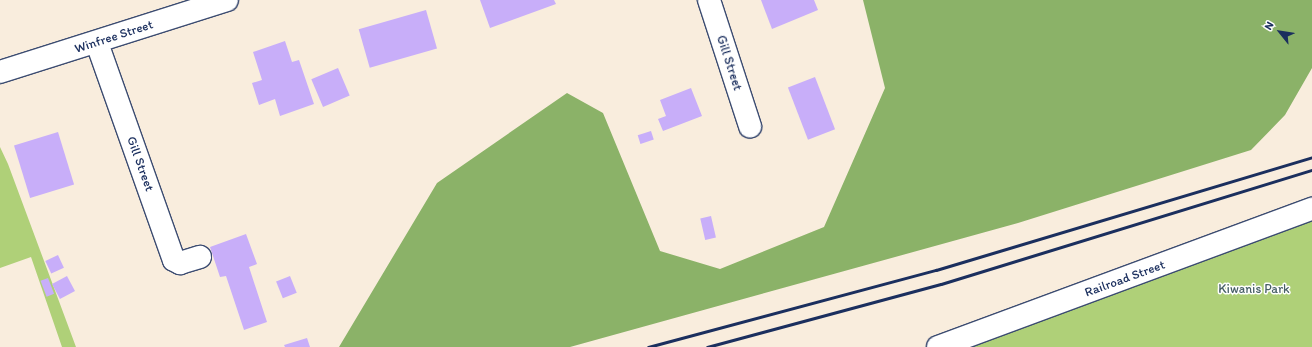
<!DOCTYPE html>
<html>
<head>
<meta charset="utf-8">
<style>
	body { margin:0 }
	#map { position:relative; width:1312px; height:347px; overflow:hidden; background:#f9eddd; font-family:Itim,sans-serif }
	div>[style] { position:absolute }
	[style*='--x'] { left:calc(var(--x)*1px); top:calc(var(--y)*1px); width:calc(var(--w)*1px); rotate:calc(var(--a)*1deg) }
	.green>* { inset:0; background:#afd078 }
	.forest>* { inset:0; background:#8bb268 }
	.building>* { inset:0; background:#c8aef9; transform-origin:0 0 }
	.roads { filter:drop-shadow(1px 0 #3c4c71) drop-shadow(-1px 0 #3c4c71) drop-shadow(0 1px #3c4c71) drop-shadow(0 -1px #3c4c71) }
	.minor>* { height:22px; margin:-11px; padding:0 11px; transform-origin:11px; border-radius:11px; background:#fff }
	.rail>* { height:3px; margin:-1.5px; padding:0 1.5px; transform-origin:1.5px; border-radius:1.5px; background:#1b2f5e }
	span { translate:-50% -50%; white-space:nowrap; text-align:center; line-height:1.15; -webkit-text-stroke:3px #fff; paint-order:stroke }
	.street-label { font-size:13px; color:#1b2f5e }
	.park-label { font-size:13px; color:#475f66 }
	.north { position:absolute; left:1260px; top:12px; width:40px; height:40px; -webkit-text-stroke:3px #fff; paint-order:stroke; rotate:300deg; font-size:11px; font-weight:700; line-height:16px; text-align:center; color:#1b2f5e }
	.north::after { content:''; display:block; margin:auto; width:14px; height:18px; background:#1b2f5e; clip-path:polygon(50% 0,100% 100%,50% 72%,0 100%) }
</style>
</head>
<body>
<div id="map">
	<div class="green">
		<i style="clip-path:polygon(0 147px,8px 164px,76px 347px,62px 347px,31px 257px,0 268px)"></i>
		<i style="clip-path:polygon(1312px 204px,1312px 347px,960px 347px)"></i>
	</div>
	<div class="forest">
		<i style="clip-path:polygon(863px 0,1312px 0,1312px 68px,1285px 115px,1251px 150px,1018px 223px,570px 347px,339px 347px,437px 183px,567px 93px,603px 113px,660px 251px,720px 269px,824px 227px,885px 88px)"></i>
	</div>
	<div class="building">
		<i style="clip-path:polygon(480px 0,554px 0,556px 4px,490px 28px)"></i>
		<i style="clip-path:polygon(761px 0,814px 0,818px 10px,772px 29px)"></i>
		<i style="left:426px;top:10px;width:40px;height:70px;rotate:74deg"></i>
		<i style="clip-path:polygon(285px 41px,292px 62px,299px 60px,314px 104px,280px 116px,275px 99px,259px 105px,252px 83px,262px 80px,253px 52px)"></i>
		<i style="left:338px;top:68px;width:30px;height:29px;rotate:67deg"></i>
		<i style="left:815px;top:77px;width:56px;height:29px;rotate:69deg"></i>
		<i style="clip-path:polygon(691px 88px,702px 116px,663px 131px,658px 119px,666px 116px,660px 100px)"></i>
		<i style="left:651px;top:131px;width:9px;height:14px;rotate:72deg"></i>
		<i style="left:58px;top:132px;width:55px;height:46px;rotate:73deg"></i>
		<i style="left:711px;top:216px;width:22px;height:11px;rotate:77deg"></i>
		<i style="clip-path:polygon(246px 234px,257px 264px,249px 267px,267px 322px,244px 330px,226px 276px,220px 277px,210px 247px)"></i>
		<i style="left:58px;top:255px;width:14px;height:14px;rotate:65deg"></i>
		<i style="left:67px;top:276px;width:17px;height:17px;rotate:62deg"></i>
		<i style="left:290px;top:276px;width:18px;height:15px;rotate:68deg"></i>
		<i style="left:48px;top:278px;width:17px;height:8px;rotate:69deg"></i>
		<i style="clip-path:polygon(307px 338px,310px 347px,285px 347px,284px 345px)"></i>
	</div>
	<div class="roads">
		<div class="minor">
			<i style="--x:709;--y:0;--w:133;--a:72"></i>
			<i style="--x:97;--y:43;--w:230;--a:70.5"></i>
			<i style="--x:174;--y:260;--w:7;--a:27"></i>
			<i style="--x:180;--y:263;--w:21;--a:-17"></i>
			<i style="--x:0;--y:72;--w:238;--a:-17.6"></i>
			<i style="--x:938;--y:347;--w:399;--a:-20.3"></i>
		</div>
	</div>
	<div class="rail">
		<i style="--x:648;--y:347;--w:298;--a:-15"></i>
		<i style="--x:936;--y:270;--w:393;--a:-16.7"></i>
		<i style="--x:707;--y:347;--w:242;--a:-15.1"></i>
		<i style="--x:941;--y:284;--w:388;--a:-17.1"></i>
	</div>
	<div class="street-label">
		<span style="left:114px;top:37px;rotate:-18deg">Winfree Street</span>
		<span style="left:729px;top:63px;rotate:72deg">Gill Street</span>
		<span style="left:140px;top:164px;rotate:70deg">Gill Street</span>
		<span style="left:1125px;top:279px;rotate:-20deg">Railroad Street</span>
	</div>
	<div class="park-label">
		<span style="left:1254px;top:289px">Kiwanis Park</span>
	</div>
	<div class="north">N</div>
</div>
</body>
</html>
